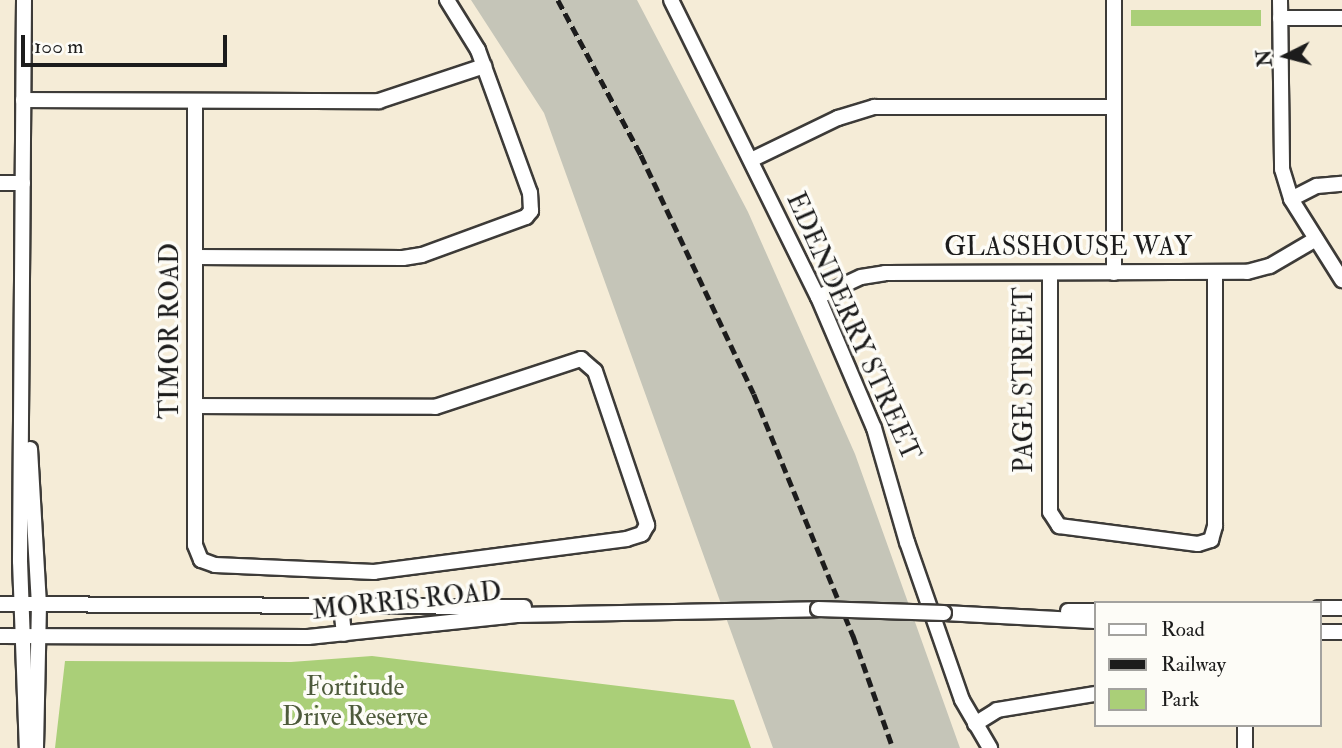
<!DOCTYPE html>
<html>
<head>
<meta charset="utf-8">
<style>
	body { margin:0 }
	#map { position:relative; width:1342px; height:748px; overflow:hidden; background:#f5ecd7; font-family:"IM FELL Double Pica",serif }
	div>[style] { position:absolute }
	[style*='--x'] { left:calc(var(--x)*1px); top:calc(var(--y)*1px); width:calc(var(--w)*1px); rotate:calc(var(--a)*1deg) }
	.industrial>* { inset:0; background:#c5c5b8 }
	.green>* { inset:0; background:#aacf78; transform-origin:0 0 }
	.roads { filter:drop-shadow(2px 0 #3d3b38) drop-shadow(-2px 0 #3d3b38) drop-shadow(0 2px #3d3b38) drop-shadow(0 -2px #3d3b38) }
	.minor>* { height:14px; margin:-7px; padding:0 7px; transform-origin:7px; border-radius:7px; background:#fff }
	.rail>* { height:4.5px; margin-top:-2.25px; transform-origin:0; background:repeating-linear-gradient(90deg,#1c1c1c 0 10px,transparent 0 15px) }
	.bridges { filter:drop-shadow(2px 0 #3d3b38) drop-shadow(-2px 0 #3d3b38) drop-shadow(0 2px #3d3b38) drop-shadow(0 -2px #3d3b38) }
	.minor-bridge>* { height:14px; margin:-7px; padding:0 7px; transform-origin:7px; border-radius:7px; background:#fff }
	span { translate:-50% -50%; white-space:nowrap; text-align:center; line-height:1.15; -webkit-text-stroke:7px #fdfcf7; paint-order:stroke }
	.street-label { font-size:26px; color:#1c1c1c }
	.park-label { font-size:26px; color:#4e5b3c }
	.legend { position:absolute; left:1094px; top:601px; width:228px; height:126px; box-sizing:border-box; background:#fdfcf7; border:2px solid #a3a29f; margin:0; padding:9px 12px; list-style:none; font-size:21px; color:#1c1c1c }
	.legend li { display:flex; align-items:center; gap:14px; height:35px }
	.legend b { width:35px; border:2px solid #a3a29f }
	.north { position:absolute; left:1251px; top:21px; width:70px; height:70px; -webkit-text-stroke:5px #fdfcf7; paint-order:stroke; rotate:264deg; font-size:19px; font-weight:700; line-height:28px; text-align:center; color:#1c1c1c }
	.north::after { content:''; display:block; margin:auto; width:24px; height:32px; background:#1c1c1c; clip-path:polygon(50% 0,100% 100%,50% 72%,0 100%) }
	.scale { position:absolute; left:21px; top:35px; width:206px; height:32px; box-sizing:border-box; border:4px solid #1c1c1c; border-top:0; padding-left:9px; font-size:21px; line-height:24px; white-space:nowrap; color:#1c1c1c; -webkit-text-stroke:5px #fdfcf7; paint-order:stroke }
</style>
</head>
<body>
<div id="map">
	<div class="industrial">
		<i style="clip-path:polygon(471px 0,637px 0,748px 212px,855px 454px,960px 748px,773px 748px,544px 113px)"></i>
	</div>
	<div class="green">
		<i style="left:1131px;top:10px;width:130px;height:16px"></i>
		<i style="clip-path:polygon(372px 656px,734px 700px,751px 748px,55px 748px,65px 661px,291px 662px)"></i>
	</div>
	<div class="roads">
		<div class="minor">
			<i style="--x:24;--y:0;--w:561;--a:90.41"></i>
			<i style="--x:20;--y:561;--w:187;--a:87.9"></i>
			<i style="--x:671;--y:0;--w:331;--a:63.7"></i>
			<i style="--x:818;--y:297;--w:142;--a:66.9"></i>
			<i style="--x:874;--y:428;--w:119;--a:73.9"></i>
			<i style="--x:907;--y:542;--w:167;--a:70.8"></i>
			<i style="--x:962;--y:700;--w:56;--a:59.7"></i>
			<i style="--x:1114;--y:0;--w:273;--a:90"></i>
			<i style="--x:1280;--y:0;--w:169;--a:89.3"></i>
			<i style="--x:1282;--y:169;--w:31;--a:73"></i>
			<i style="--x:1291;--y:199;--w:96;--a:57.8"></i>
			<i style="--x:1280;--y:18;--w:62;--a:0"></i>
			<i style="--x:23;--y:100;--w:356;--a:0.2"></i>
			<i style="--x:379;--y:101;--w:111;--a:-18.4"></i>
			<i style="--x:751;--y:160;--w:97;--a:-25.8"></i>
			<i style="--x:838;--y:118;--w:38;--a:-17"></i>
			<i style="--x:874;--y:107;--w:240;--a:0"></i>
			<i style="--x:0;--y:183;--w:23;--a:0"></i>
			<i style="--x:1291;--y:199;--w:29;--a:-27"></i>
			<i style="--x:1317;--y:186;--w:25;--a:-5"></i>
			<i style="--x:195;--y:257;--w:208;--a:0.3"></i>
			<i style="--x:403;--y:258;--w:19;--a:-9"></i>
			<i style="--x:422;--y:255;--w:111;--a:-20.1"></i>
			<i style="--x:526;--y:217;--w:8;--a:-50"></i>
			<i style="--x:531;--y:211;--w:18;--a:-93"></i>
			<i style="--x:530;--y:193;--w:152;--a:-110"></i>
			<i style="--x:478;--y:50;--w:59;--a:-121.8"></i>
			<i style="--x:1050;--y:273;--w:239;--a:90"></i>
			<i style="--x:1050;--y:512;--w:17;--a:57"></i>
			<i style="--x:1059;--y:526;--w:140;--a:7.4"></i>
			<i style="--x:1198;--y:544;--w:14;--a:-17"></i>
			<i style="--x:1211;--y:540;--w:15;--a:-74"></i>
			<i style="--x:1215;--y:526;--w:253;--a:-90"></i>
			<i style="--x:818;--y:297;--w:47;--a:-24.9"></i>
			<i style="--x:861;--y:277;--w:24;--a:-9"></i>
			<i style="--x:885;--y:273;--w:362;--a:-0.2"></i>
			<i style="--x:1247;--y:272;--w:24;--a:-15"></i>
			<i style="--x:1270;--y:266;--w:53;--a:-30.4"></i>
			<i style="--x:195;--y:406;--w:240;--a:0.2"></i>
			<i style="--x:435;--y:407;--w:154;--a:-18.2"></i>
			<i style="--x:581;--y:359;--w:18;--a:41"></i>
			<i style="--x:595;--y:371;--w:163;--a:71.3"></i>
			<i style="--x:647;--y:525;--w:10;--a:119"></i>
			<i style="--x:642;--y:534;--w:16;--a:162"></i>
			<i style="--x:627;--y:539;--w:255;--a:172.6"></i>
			<i style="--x:374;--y:572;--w:159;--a:-177.5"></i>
			<i style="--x:215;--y:565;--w:15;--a:-160"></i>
			<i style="--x:201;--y:560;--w:16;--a:-112"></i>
			<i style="--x:195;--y:545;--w:444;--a:-90"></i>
			<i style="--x:30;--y:449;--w:155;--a:86.7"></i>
			<i style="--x:39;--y:604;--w:144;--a:91.2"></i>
			<i style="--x:0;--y:604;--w:524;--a:0.33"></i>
			<i style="--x:341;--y:606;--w:28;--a:84"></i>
			<i style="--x:1319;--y:608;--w:23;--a:0"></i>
			<i style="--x:1068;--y:611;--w:27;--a:0"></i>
			<i style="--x:944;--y:613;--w:151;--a:3"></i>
			<i style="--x:1319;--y:632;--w:23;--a:0"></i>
			<i style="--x:0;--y:636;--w:308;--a:0.2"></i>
			<i style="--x:308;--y:637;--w:210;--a:-6"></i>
			<i style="--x:517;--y:615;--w:301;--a:-1.1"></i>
			<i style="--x:975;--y:724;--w:26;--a:-32"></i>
			<i style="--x:997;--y:710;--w:99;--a:-9.3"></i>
			<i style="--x:1245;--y:725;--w:23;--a:90"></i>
		</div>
	</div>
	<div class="rail">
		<i style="--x:558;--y:0;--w:176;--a:61.8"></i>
		<i style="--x:641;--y:155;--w:264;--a:64.7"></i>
		<i style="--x:754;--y:394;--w:261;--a:67.7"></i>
		<i style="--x:853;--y:635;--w:120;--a:70.5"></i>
	</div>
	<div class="bridges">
		<div class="minor-bridge">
			<i style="--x:818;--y:609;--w:126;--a:1.8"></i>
		</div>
	</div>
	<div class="street-label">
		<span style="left:1068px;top:248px">GLASSHOUSE WAY</span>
		<span style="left:852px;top:327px;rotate:66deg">EDENDERRY STREET</span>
		<span style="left:171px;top:331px;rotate:-90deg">TIMOR ROAD</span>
		<span style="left:1025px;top:380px;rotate:-90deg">PAGE STREET</span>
		<span style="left:407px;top:602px;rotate:-6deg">MORRIS ROAD</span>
	</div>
	<div class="park-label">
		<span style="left:355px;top:703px">Fortitude<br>Drive Reserve</span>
	</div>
	<ul class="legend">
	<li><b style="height:9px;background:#fff"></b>Road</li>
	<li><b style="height:9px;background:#1c1c1c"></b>Railway</li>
	<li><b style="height:19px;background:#aacf78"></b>Park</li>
	</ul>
	<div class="north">N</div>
	<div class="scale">100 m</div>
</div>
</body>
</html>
